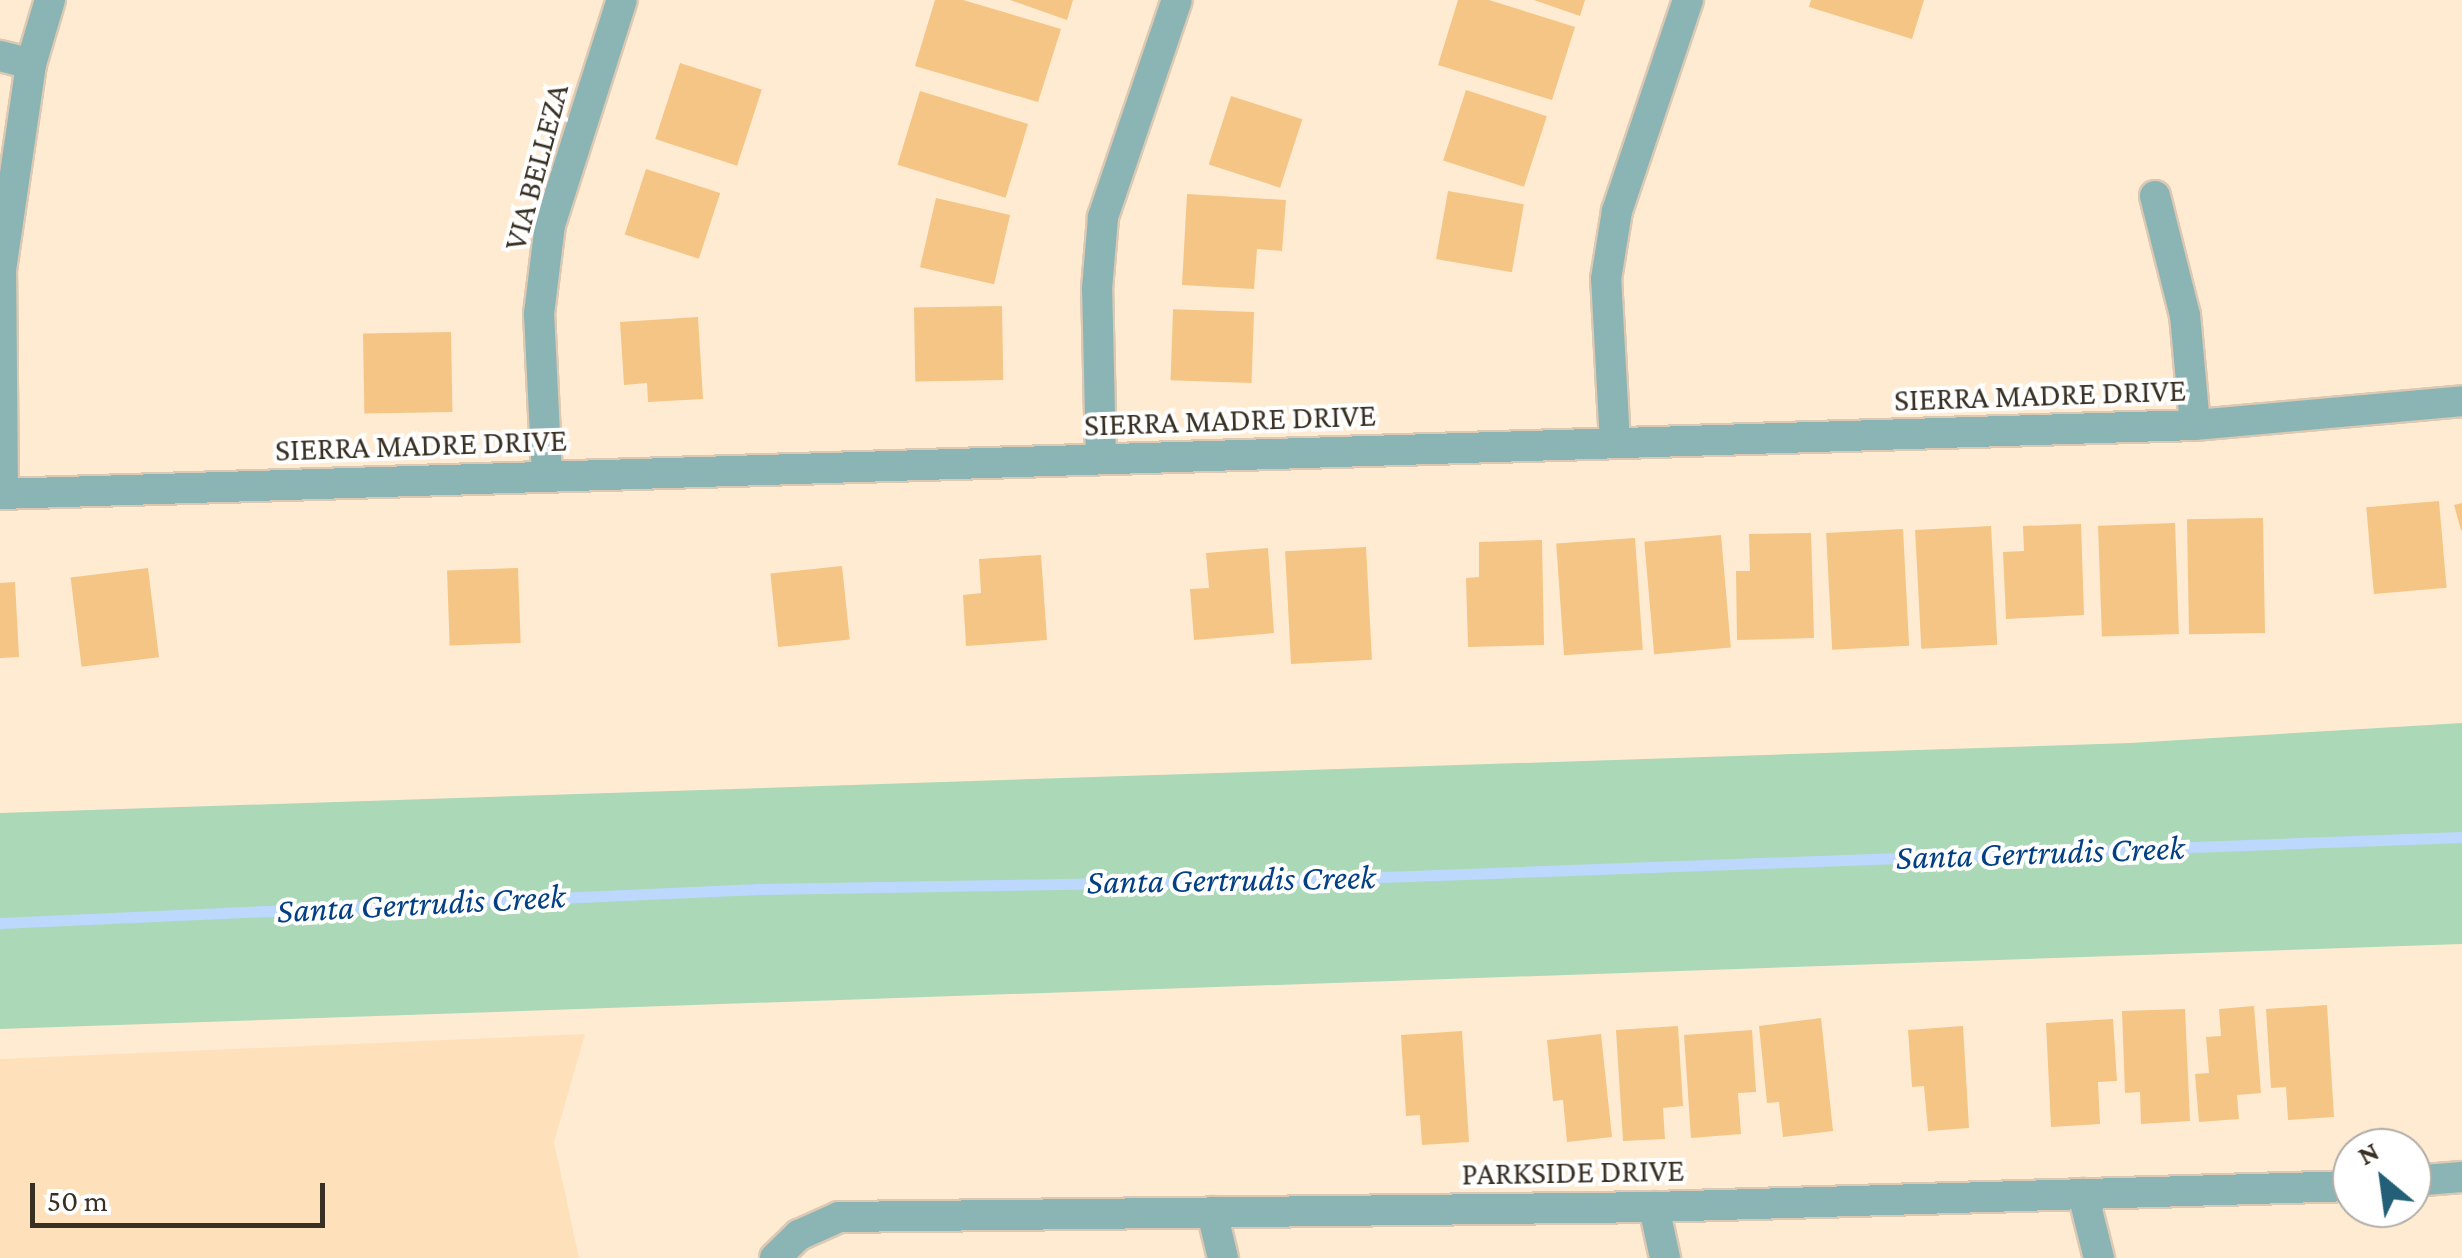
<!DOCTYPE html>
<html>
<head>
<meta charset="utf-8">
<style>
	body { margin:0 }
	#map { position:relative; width:2462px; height:1258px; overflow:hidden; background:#ffebd2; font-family:"Crimson Pro",serif }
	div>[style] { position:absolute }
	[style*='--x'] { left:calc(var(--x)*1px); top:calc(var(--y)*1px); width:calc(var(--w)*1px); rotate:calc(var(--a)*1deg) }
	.built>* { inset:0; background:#fee1bb }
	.green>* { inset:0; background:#abd8b6 }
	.stream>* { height:11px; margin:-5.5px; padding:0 5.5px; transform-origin:5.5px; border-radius:5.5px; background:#bdd8fd }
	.building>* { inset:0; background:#f4c584; transform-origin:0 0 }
	.roads { filter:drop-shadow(2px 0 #dbc9b3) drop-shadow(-2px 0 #dbc9b3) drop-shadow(0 2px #dbc9b3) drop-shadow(0 -2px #dbc9b3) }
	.street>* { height:30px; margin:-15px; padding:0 15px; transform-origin:15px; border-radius:15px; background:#8bb4b4 }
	span { translate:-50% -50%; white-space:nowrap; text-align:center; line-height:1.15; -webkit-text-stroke:8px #fff; paint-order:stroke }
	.street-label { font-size:32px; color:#393024 }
	.water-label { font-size:35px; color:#023f84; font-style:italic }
	.north { position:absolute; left:2332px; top:1128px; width:100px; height:100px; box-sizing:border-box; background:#fff; border:2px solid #b0aca7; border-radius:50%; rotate:331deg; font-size:28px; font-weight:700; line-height:40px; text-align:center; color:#393024 }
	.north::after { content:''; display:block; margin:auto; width:35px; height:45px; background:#236077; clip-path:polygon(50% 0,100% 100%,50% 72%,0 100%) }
	.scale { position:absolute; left:30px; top:1183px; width:295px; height:45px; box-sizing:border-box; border:5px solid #393024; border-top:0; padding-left:12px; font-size:30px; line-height:35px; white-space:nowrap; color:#393024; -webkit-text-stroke:8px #fff; paint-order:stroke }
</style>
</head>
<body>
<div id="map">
	<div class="built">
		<i style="clip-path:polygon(585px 1034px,554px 1142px,579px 1258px,0 1258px,0 1059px)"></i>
	</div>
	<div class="green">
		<i style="clip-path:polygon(2462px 723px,2462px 944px,0 1029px,0 813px,2130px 743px)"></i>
	</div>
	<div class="stream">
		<i style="--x:0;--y:923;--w:759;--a:-2.57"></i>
		<i style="--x:758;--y:889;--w:544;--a:-0.95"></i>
		<i style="--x:1302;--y:880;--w:1161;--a:-2.12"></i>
	</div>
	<div class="building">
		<i style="clip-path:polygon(935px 0,963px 0,1061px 29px,1038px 102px,915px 66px)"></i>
		<i style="clip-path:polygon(1010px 0,1073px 0,1067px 20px)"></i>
		<i style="clip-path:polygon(1458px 0,1489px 0,1575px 27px,1552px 100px,1438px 65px)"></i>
		<i style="clip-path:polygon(1534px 0,1585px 0,1580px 16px)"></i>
		<i style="clip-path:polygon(1811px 0,1924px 0,1912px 39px,1809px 7px)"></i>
		<i style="left:680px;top:63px;width:86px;height:80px;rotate:18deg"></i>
		<i style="left:1466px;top:90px;width:85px;height:74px;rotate:18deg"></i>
		<i style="left:920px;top:91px;width:113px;height:77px;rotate:17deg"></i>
		<i style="left:1231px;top:96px;width:75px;height:72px;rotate:18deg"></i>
		<i style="left:646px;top:169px;width:78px;height:69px;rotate:18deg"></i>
		<i style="left:1448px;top:191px;width:77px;height:69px;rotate:10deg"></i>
		<i style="clip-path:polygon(1187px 194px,1286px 200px,1282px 251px,1257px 249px,1254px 289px,1182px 285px)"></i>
		<i style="left:936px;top:198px;width:76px;height:71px;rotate:13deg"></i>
		<i style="left:1002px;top:306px;width:74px;height:88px;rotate:89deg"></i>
		<i style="left:1254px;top:312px;width:71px;height:81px;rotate:92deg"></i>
		<i style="clip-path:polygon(698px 317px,703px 399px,648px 402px,647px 383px,624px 385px,620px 322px)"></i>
		<i style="left:451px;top:332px;width:80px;height:88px;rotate:89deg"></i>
		<i style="left:2439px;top:501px;width:87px;height:73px;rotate:85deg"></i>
		<i style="clip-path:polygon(2462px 503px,2462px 530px,2461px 530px,2454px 505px)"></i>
		<i style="left:2263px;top:518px;width:115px;height:76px;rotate:89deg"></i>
		<i style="left:2175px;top:523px;width:111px;height:77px;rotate:88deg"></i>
		<i style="clip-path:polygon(2081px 524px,2084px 615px,2006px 619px,2003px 552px,2024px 551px,2023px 526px)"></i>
		<i style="left:1991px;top:526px;width:119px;height:76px;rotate:87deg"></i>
		<i style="left:1903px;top:529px;width:117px;height:77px;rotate:87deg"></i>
		<i style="clip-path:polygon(1811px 533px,1814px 638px,1737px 640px,1736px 571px,1750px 571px,1749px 534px)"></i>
		<i style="left:1721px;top:535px;width:113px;height:77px;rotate:85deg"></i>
		<i style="left:1635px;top:538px;width:112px;height:79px;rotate:86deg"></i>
		<i style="clip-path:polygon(1542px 540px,1544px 645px,1468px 647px,1466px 578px,1479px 577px,1479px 542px)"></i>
		<i style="left:1366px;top:547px;width:113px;height:81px;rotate:87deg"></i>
		<i style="clip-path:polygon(1268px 548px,1274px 633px,1194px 640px,1190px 589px,1209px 588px,1206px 553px)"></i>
		<i style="clip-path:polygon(1041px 555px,1047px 640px,966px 646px,963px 595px,981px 593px,979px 559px)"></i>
		<i style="left:842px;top:566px;width:74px;height:72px;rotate:84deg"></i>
		<i style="left:148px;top:568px;width:90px;height:78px;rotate:83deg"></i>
		<i style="left:518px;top:568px;width:75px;height:71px;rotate:88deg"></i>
		<i style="clip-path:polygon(15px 582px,19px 657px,0 658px,0 583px)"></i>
		<i style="clip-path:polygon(2327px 1005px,2334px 1117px,2288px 1120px,2286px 1087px,2271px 1088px,2266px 1009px)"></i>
		<i style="clip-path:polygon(2254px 1006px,2261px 1093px,2237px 1095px,2239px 1119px,2199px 1122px,2195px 1074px,2209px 1073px,2206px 1037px,2221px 1036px,2219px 1009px)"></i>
		<i style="clip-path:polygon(2185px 1009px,2190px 1121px,2141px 1124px,2140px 1092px,2125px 1093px,2122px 1011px)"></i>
		<i style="clip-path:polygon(1821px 1018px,1833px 1131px,1783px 1137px,1779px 1102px,1767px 1103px,1759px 1026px)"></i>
		<i style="clip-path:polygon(2113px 1019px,2117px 1081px,2098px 1082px,2100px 1124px,2051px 1127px,2046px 1023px)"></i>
		<i style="clip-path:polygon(1678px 1026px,1683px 1106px,1663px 1108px,1665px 1139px,1623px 1141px,1616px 1030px)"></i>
		<i style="clip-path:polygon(1963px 1026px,1969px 1128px,1928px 1131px,1924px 1086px,1912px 1087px,1908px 1030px)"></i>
		<i style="clip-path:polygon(1752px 1030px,1756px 1092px,1738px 1093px,1741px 1134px,1691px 1138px,1684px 1035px)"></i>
		<i style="clip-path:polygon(1462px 1031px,1469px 1142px,1422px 1145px,1420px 1115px,1406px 1116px,1401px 1035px)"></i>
		<i style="clip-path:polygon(1601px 1034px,1612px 1137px,1567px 1142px,1563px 1100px,1553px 1101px,1547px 1040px)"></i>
	</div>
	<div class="roads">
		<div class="street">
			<i style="--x:0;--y:56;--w:32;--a:14"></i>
			<i style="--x:2155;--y:196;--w:123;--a:75.9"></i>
			<i style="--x:2185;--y:315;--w:110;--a:84.8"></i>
			<i style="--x:1615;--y:443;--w:164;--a:-93.1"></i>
			<i style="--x:1606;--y:279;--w:69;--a:-80.8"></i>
			<i style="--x:1617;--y:211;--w:223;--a:-71.4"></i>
			<i style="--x:1101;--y:459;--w:170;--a:-91.3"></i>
			<i style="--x:1097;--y:289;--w:72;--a:-85.2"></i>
			<i style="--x:1103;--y:217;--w:229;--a:-71.2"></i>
			<i style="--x:547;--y:476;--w:162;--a:-92.8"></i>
			<i style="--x:539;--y:314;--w:90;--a:-83"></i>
			<i style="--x:550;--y:225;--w:236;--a:-72.3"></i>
			<i style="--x:0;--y:494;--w:2196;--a:-1.8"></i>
			<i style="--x:2195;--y:425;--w:268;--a:-5.1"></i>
			<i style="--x:3;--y:494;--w:224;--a:-90.5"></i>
			<i style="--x:1;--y:270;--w:208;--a:-81.7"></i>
			<i style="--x:31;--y:64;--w:67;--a:-73.5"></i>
			<i style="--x:2412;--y:1181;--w:50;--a:-4.6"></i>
			<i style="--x:2083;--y:1194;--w:66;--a:76"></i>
			<i style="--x:1654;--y:1207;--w:52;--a:77.8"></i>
			<i style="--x:1212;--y:1212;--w:47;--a:76.6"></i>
			<i style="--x:775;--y:1258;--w:33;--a:-44"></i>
			<i style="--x:799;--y:1235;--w:44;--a:-24.2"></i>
			<i style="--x:839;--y:1217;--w:815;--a:-0.7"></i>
			<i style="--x:1654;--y:1207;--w:698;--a:-1.72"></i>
		</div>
	</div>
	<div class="street-label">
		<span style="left:536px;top:167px;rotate:-75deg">VIA BELLEZA</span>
		<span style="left:2040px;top:395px;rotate:-2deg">SIERRA MADRE DRIVE</span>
		<span style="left:1230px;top:420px;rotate:-2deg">SIERRA MADRE DRIVE</span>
		<span style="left:421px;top:445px;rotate:-2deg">SIERRA MADRE DRIVE</span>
		<span style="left:1573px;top:1172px;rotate:-1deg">PARKSIDE DRIVE</span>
	</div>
	<div class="water-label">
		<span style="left:2040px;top:853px;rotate:-2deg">Santa Gertrudis Creek</span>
		<span style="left:1231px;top:880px;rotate:-1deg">Santa Gertrudis Creek</span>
		<span style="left:421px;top:904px;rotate:-3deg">Santa Gertrudis Creek</span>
	</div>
	<div class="north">N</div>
	<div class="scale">50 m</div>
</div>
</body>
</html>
